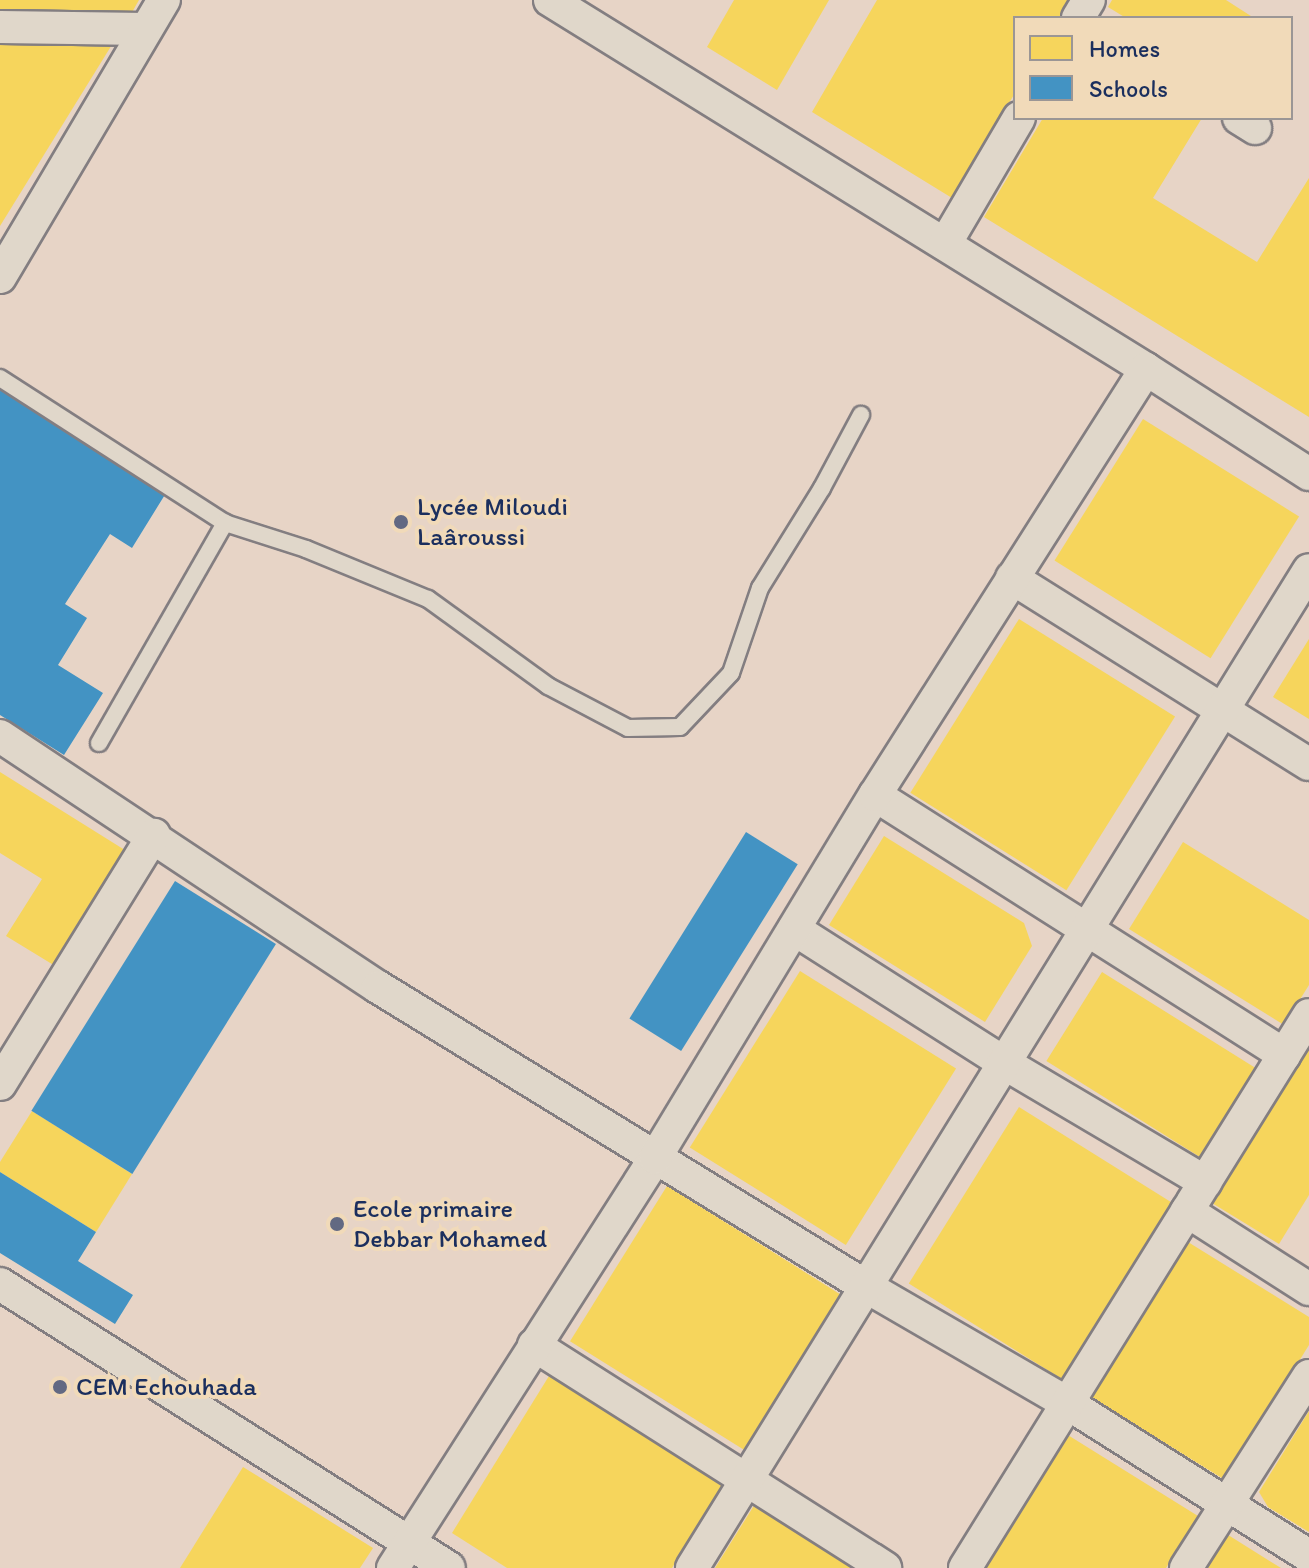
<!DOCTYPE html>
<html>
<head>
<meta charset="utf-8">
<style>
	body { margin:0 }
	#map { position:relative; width:1309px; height:1568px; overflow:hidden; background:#e7d4c6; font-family:Itim,sans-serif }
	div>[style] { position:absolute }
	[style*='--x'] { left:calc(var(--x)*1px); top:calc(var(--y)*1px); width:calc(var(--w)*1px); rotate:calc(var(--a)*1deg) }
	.homes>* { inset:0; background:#f6d55c; transform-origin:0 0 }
	.schools>* { inset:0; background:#4393c3; transform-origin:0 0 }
	.roads { filter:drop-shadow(2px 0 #837e81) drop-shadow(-2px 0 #837e81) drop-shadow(0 2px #837e81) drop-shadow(0 -2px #837e81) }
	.lane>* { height:16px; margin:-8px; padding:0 8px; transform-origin:8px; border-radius:8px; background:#e0d7ca }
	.street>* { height:32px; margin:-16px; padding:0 16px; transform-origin:16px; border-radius:16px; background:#e0d7ca }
	.dots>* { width:22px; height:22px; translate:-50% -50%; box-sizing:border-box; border:4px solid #f1dab9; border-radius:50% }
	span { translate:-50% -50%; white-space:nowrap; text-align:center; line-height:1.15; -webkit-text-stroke:8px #f1dab9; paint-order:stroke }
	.poi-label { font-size:26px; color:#1b2f5e }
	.left { translate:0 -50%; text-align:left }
	.legend { position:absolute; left:1013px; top:16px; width:280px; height:104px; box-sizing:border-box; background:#f1dab9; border:2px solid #9b9695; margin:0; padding:10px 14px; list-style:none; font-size:24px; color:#1b2f5e }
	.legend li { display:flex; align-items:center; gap:16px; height:40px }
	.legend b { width:40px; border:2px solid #9b9695 }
</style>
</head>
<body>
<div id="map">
	<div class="homes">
		<i style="clip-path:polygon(0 0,139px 0,131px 14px,0 12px)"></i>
		<i style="clip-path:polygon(734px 0,829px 0,777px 90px,707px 47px)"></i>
		<i style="clip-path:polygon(877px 0,1070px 0,1059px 18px,1015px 18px,1015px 93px,952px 198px,812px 112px)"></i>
		<i style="clip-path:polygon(1112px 0,1226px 0,1254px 18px,1126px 18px,1108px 7px)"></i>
		<i style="clip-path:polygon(0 41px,113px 43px,0 226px)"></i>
		<i style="clip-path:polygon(1043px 118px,1202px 118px,1153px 198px,1257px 262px,1309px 178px,1309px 417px,984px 217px)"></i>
		<i style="left:1143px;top:419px;width:184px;height:167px;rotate:32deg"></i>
		<i style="left:1019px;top:619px;width:184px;height:205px;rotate:32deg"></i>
		<i style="clip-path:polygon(1309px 639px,1309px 719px,1273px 697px)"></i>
		<i style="clip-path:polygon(0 772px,136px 857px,65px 972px,6px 936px,42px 879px,0 853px)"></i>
		<i style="clip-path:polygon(884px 836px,1024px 923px,1032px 946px,985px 1022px,829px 925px)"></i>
		<i style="clip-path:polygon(1183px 842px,1309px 920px,1309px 985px,1284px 1025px,1129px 929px)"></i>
		<i style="left:800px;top:971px;width:184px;height:208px;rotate:32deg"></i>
		<i style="left:1102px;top:972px;width:182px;height:105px;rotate:32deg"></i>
		<i style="clip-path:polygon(1309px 1046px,1309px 1195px,1279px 1244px,1212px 1203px)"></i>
		<i style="left:1019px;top:1107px;width:181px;height:208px;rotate:32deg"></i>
		<i style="clip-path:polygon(32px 1111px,132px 1174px,96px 1232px,0 1172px,0 1162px)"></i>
		<i style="left:667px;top:1186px;width:205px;height:183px;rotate:32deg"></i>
		<i style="clip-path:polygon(1188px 1242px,1309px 1317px,1309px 1345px,1225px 1480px,1091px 1397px)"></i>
		<i style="clip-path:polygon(549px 1376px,723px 1485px,672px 1568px,507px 1568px,452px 1533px)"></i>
		<i style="clip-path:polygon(1309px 1411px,1309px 1532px,1268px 1507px,1259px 1492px)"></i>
		<i style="clip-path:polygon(1063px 1432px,1198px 1516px,1166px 1568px,978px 1568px)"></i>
		<i style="clip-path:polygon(243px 1467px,373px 1548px,360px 1568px,180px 1568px)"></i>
		<i style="clip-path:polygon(755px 1504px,858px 1568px,715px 1568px)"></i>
		<i style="clip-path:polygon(1225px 1533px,1281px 1568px,1203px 1568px)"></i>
	</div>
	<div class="schools">
		<i style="clip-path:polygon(0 390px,166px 493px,132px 548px,110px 534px,65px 604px,87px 618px,58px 665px,103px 693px,64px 755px,0 715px)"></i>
		<i style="left:746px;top:832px;width:61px;height:220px;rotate:32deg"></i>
		<i style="left:175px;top:881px;width:119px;height:271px;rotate:32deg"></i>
		<i style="clip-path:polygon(0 1172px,96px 1232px,78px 1261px,133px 1295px,115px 1324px,0 1253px)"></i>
	</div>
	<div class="roads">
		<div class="lane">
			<i style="--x:0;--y:378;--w:268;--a:32.8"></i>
			<i style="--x:225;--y:523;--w:85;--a:17.8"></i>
			<i style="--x:306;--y:549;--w:132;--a:22.3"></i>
			<i style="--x:428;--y:599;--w:148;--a:35.9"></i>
			<i style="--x:548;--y:686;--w:90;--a:27.7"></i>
			<i style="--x:628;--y:728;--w:52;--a:-1.1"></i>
			<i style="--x:680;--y:727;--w:74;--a:-46.6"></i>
			<i style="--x:731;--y:673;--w:90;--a:-71.2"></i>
			<i style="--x:760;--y:588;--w:118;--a:-58.2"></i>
			<i style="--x:822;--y:488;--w:83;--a:-61.9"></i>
			<i style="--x:99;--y:743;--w:254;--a:-60.2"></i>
		</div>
		<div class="street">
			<i style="--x:550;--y:0;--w:701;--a:31.76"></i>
			<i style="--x:1146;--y:369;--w:194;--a:32.8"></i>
			<i style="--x:1078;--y:18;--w:21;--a:-59"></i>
			<i style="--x:0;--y:27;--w:145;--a:0.8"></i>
			<i style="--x:1239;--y:118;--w:19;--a:32"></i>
			<i style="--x:945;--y:244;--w:146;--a:-59.6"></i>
			<i style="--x:0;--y:277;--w:322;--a:-59.4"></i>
			<i style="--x:1012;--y:578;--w:350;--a:32.1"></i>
			<i style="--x:0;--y:736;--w:454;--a:33.6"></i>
			<i style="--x:378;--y:987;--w:574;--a:31.53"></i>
			<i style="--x:867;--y:1287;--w:231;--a:30.1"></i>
			<i style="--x:1067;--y:1403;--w:286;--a:32.3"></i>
			<i style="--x:875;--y:795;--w:485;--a:32.4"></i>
			<i style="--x:794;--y:929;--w:249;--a:32.5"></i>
			<i style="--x:1004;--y:1063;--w:234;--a:30.6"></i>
			<i style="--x:0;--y:1084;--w:293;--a:-58.3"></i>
			<i style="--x:1187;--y:1211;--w:145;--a:32.6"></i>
			<i style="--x:0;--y:1284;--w:531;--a:32.31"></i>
			<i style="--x:534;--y:1345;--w:416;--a:32.4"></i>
			<i style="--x:393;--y:1568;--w:487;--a:-57.4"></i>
			<i style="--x:655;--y:1158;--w:424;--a:-58.8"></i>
			<i style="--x:875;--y:795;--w:505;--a:-57.54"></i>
			<i style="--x:692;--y:1568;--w:1173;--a:-58.27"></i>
			<i style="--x:965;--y:1568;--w:651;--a:-58.12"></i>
			<i style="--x:1186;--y:1568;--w:228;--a:-57.4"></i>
		</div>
	</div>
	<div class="dots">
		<i style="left:401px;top:522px;background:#626982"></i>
		<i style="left:337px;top:1224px;background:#626982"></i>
		<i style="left:60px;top:1387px;background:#626982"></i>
	</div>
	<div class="poi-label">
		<span class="left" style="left:417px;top:522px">Lycée Miloudi<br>Laâroussi</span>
		<span class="left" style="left:353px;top:1224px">Ecole primaire<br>Debbar Mohamed</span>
		<span class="left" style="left:76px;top:1387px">CEM Echouhada</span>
	</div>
	<ul class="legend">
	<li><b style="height:22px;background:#f6d55c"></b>Homes</li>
	<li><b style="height:22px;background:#4393c3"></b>Schools</li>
	</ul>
</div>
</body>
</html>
